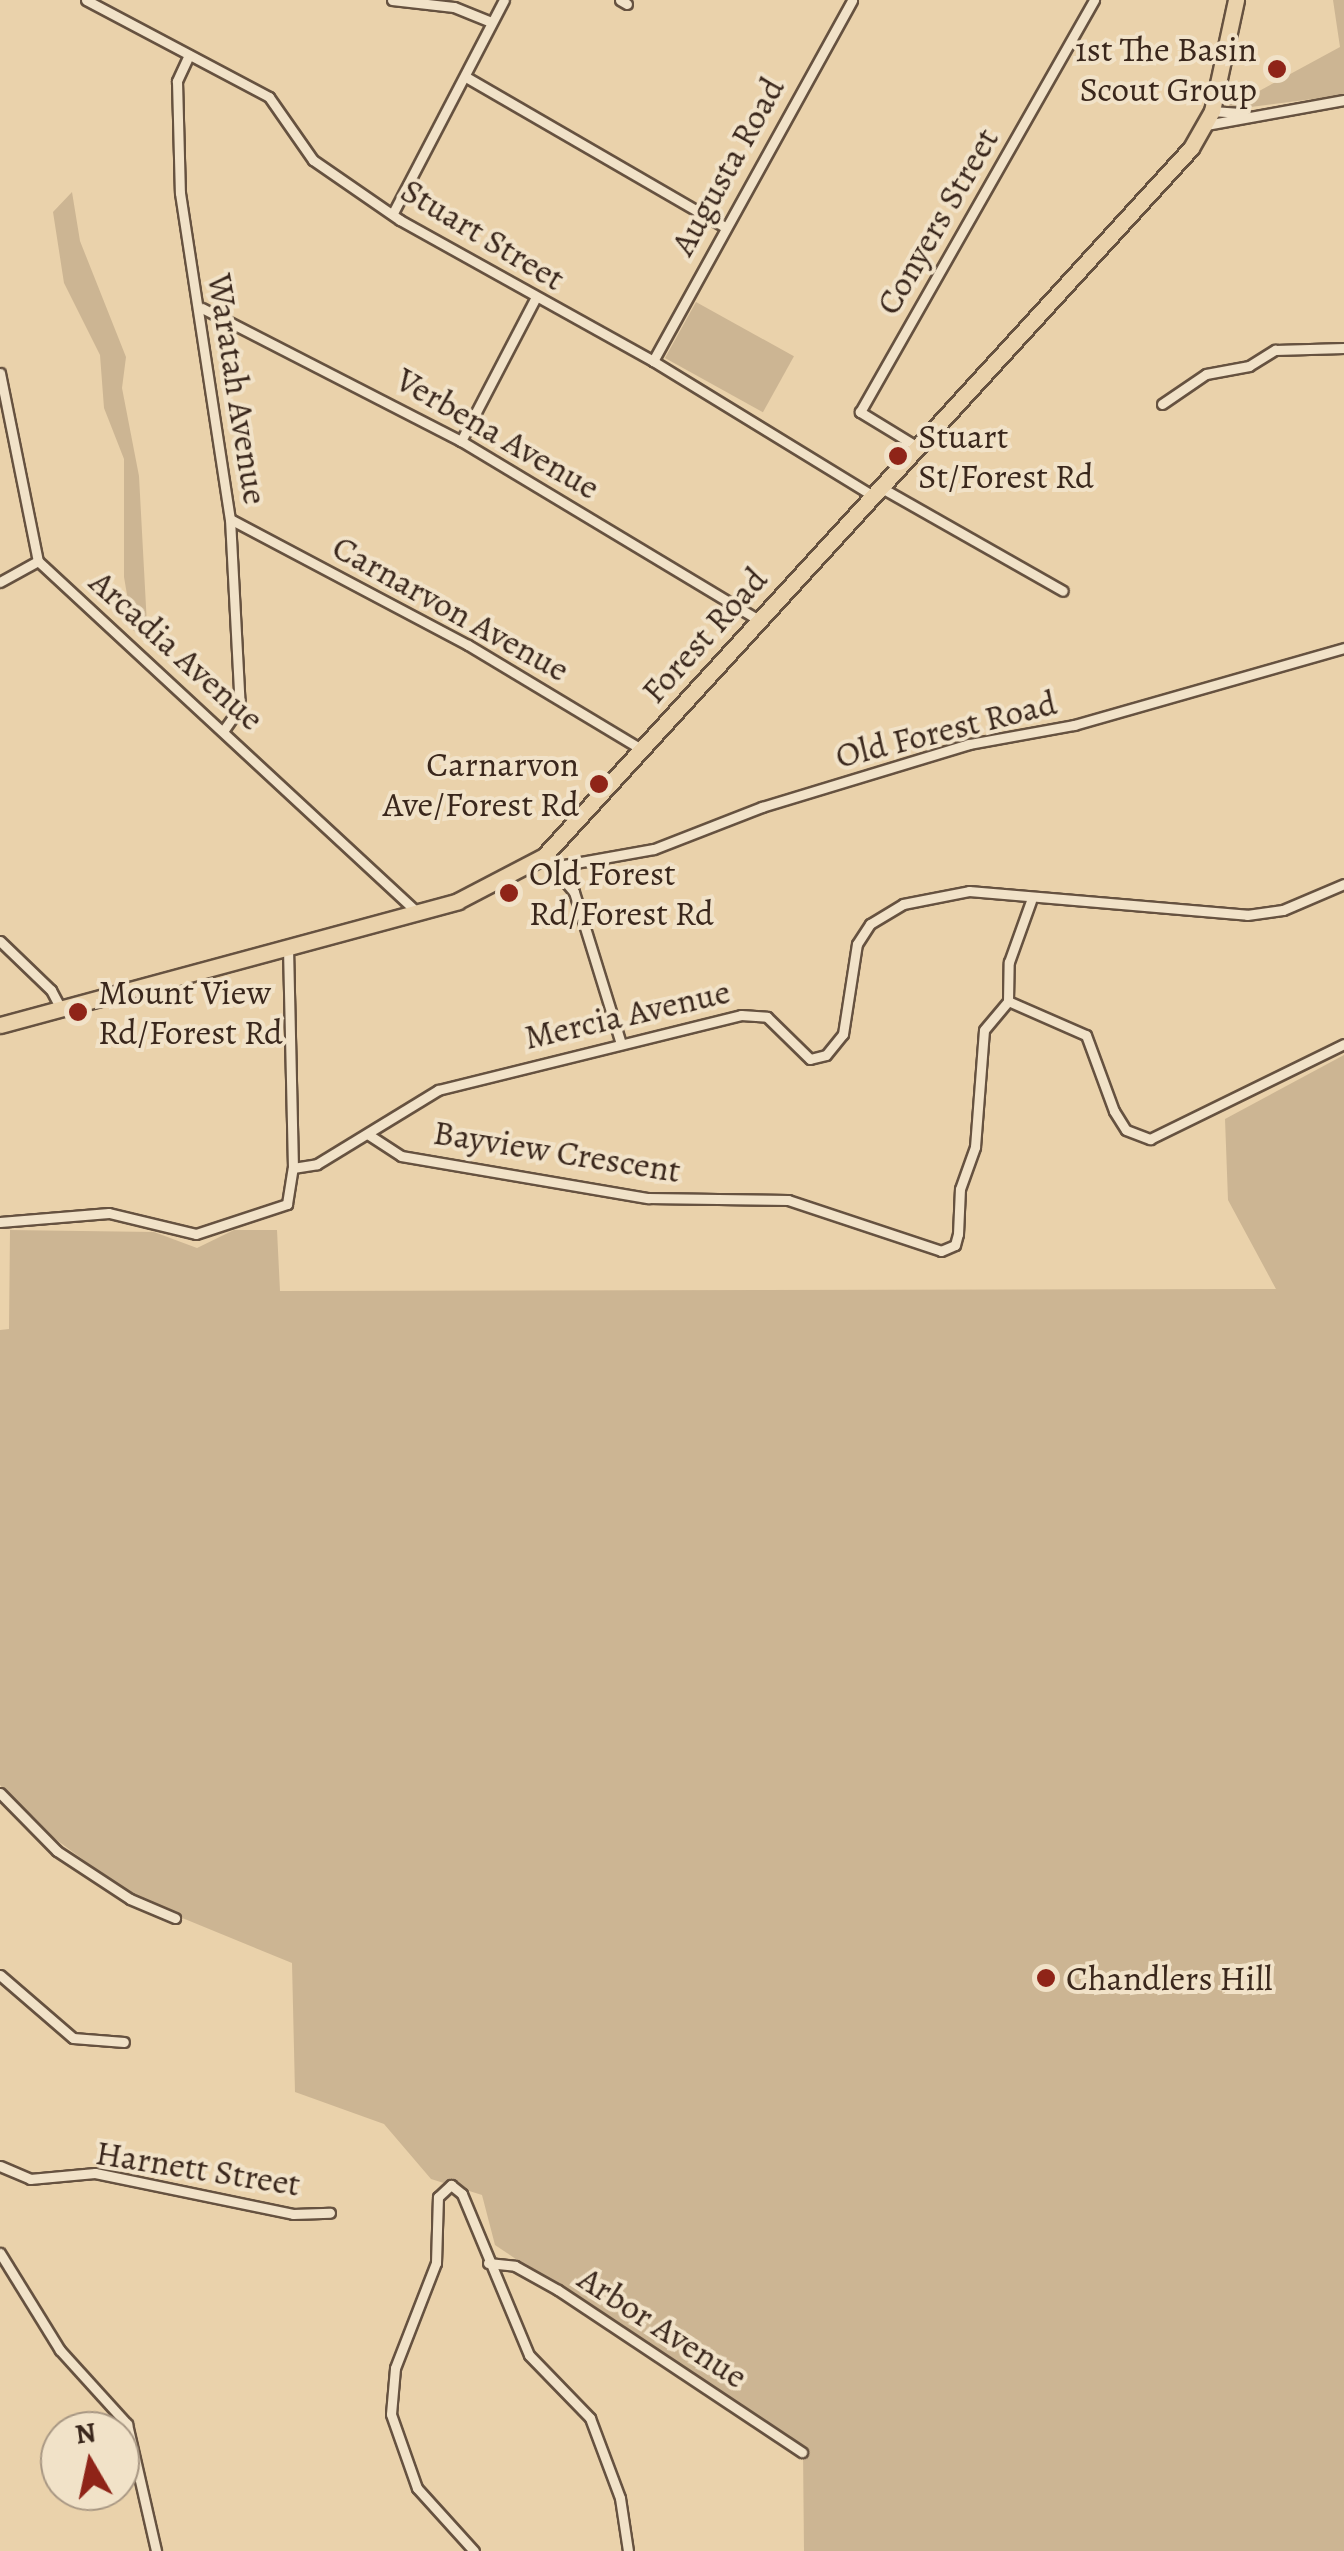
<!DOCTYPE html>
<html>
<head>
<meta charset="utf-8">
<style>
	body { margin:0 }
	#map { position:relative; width:1344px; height:2551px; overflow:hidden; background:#ead2ab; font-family:Alegreya,serif }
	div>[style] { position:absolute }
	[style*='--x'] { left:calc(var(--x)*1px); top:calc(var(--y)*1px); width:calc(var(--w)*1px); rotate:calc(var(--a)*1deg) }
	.green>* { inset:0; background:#ccb593; transform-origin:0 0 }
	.roads { filter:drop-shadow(2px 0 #665240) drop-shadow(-2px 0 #665240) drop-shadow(0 2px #665240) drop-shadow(0 -2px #665240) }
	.street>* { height:9px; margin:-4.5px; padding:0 4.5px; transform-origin:4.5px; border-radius:4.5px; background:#f1e2c8 }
	.primary>* { height:15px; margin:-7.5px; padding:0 7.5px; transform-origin:7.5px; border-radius:7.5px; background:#ead2ab }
	.dots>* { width:28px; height:28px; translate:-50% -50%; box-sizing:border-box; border:5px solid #f1e2c8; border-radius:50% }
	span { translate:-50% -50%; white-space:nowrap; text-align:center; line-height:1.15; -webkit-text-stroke:8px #f1e2c8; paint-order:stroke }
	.poi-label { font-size:35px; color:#3a271c }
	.right { translate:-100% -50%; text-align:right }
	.left { translate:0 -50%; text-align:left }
	.street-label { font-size:35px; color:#3a271c }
	.north { position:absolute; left:40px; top:2411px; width:100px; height:100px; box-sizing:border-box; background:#f1e2c8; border:2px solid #a89783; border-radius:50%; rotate:351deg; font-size:28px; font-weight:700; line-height:40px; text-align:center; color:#3a271c }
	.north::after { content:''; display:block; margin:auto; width:35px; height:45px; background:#8f2418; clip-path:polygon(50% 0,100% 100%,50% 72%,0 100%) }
</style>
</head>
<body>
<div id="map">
	<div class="green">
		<i style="clip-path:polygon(1333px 0,1344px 0,1344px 95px,1227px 110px,1232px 97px,1250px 96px,1340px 47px)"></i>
		<i style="clip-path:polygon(72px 192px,80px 241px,126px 357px,122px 388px,139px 476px,148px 644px,133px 630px,124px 577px,124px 459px,104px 408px,100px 355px,64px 283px,53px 212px)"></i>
		<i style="left:696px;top:302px;width:112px;height:64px;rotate:29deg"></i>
		<i style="clip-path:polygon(1344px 1055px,1344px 2551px,804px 2551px,803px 2451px,495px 2245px,482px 2195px,431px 2179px,384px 2124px,295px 2092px,292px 1963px,136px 1899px,23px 1815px,0 1785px,0 1330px,9px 1329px,10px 1230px,154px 1232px,197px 1248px,234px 1230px,277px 1230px,280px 1291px,1276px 1289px,1228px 1200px,1225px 1119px)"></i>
	</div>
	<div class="roads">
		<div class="street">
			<i style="--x:86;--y:0;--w:207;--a:27.9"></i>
			<i style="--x:269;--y:97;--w:77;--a:55.1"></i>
			<i style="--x:313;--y:160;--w:106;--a:34.6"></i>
			<i style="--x:400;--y:220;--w:290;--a:29.1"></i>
			<i style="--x:653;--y:361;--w:257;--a:31.5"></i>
			<i style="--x:392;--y:0;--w:62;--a:6.4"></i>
			<i style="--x:454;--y:7;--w:40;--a:22"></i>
			<i style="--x:620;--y:0;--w:8;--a:30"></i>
			<i style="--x:189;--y:55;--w:29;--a:115"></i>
			<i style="--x:177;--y:81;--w:112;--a:88.5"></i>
			<i style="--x:180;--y:193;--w:330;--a:81.3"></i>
			<i style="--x:230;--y:519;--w:188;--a:87"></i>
			<i style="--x:240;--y:707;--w:28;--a:125"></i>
			<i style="--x:466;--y:77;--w:297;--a:30.1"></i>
			<i style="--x:1212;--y:111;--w:32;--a:4"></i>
			<i style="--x:1206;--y:125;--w:140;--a:-10.3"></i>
			<i style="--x:393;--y:213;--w:240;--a:-62.5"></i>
			<i style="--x:202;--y:308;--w:291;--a:27.2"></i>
			<i style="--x:461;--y:441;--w:348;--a:31"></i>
			<i style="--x:653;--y:361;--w:412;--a:-61.1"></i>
			<i style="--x:0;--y:373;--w:192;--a:78.6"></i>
			<i style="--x:38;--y:561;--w:518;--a:42.81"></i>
			<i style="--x:1162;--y:404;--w:53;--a:-34.3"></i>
			<i style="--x:1206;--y:374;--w:44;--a:-10.5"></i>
			<i style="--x:1249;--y:366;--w:31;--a:-32"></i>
			<i style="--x:1275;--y:350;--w:69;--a:-1.7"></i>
			<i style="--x:461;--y:441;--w:160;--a:-62.5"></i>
			<i style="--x:916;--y:446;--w:66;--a:-148.7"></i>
			<i style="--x:860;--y:412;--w:474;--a:-60.4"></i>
			<i style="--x:880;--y:487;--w:210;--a:29.6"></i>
			<i style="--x:230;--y:519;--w:269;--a:27.9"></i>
			<i style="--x:468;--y:645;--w:202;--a:31"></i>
			<i style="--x:0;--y:582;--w:43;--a:-28.9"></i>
			<i style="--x:544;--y:856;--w:47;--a:50.2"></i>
			<i style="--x:574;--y:892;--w:159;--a:72.8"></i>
			<i style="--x:564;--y:865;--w:91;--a:-10.1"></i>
			<i style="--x:654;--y:849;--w:116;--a:-21.3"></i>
			<i style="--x:762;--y:807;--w:216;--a:-16.9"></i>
			<i style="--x:969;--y:744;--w:107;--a:-10.3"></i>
			<i style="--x:1074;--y:725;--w:281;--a:-15.9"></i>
			<i style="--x:0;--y:941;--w:71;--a:43.9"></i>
			<i style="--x:51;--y:990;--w:19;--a:62"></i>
			<i style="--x:1008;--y:1001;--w:39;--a:-89"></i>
			<i style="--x:1009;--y:962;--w:65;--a:-70.2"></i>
			<i style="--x:369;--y:1135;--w:38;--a:33"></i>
			<i style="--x:401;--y:1156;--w:251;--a:9.7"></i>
			<i style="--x:648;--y:1198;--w:140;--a:0.8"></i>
			<i style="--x:788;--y:1200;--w:161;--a:18.4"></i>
			<i style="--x:941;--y:1251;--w:15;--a:-23"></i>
			<i style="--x:955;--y:1245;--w:11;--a:-75"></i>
			<i style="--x:958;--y:1234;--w:45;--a:-87.5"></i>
			<i style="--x:960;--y:1189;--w:45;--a:-70.3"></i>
			<i style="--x:975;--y:1147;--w:117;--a:-85.6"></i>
			<i style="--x:984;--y:1030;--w:38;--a:-50"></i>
			<i style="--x:1008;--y:1001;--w:85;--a:23.6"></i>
			<i style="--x:1086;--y:1035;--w:81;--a:69.8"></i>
			<i style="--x:1114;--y:1111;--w:22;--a:58"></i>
			<i style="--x:1126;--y:1130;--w:26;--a:21"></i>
			<i style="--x:1150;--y:1139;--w:216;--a:-26.1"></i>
			<i style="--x:293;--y:1168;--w:24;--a:-9"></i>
			<i style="--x:317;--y:1164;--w:142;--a:-31.4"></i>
			<i style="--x:438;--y:1090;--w:312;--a:-13.9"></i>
			<i style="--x:741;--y:1015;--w:26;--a:4"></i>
			<i style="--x:767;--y:1017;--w:60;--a:44.3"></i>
			<i style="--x:810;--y:1059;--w:16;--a:-14"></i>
			<i style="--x:826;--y:1055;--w:27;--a:-51"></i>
			<i style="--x:843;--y:1034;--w:91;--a:-81.2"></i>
			<i style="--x:857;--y:944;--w:24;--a:-57"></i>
			<i style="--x:870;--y:924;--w:39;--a:-31"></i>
			<i style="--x:903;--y:904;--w:67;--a:-11.1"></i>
			<i style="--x:969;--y:891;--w:279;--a:4.9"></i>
			<i style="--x:1247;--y:915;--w:36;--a:-8"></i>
			<i style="--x:1283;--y:910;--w:66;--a:-23.1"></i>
			<i style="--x:0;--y:1222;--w:109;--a:-4.7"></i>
			<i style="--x:109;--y:1213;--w:89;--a:13.6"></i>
			<i style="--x:196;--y:1234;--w:96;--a:-18.2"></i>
			<i style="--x:287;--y:1204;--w:36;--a:-81"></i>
			<i style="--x:293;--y:1168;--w:221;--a:-91.3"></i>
			<i style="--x:0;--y:1793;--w:81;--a:45.5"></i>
			<i style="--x:57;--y:1851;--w:87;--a:33.3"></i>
			<i style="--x:130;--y:1899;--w:49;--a:22.9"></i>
			<i style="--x:0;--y:1975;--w:96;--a:40.8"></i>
			<i style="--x:73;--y:2038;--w:51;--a:4.5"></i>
			<i style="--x:0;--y:2166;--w:33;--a:23"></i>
			<i style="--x:30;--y:2179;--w:65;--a:-5.3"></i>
			<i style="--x:95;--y:2173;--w:202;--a:11.7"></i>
			<i style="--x:293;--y:2214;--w:37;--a:-2"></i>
			<i style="--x:0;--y:2253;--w:114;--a:58.3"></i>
			<i style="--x:60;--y:2350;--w:100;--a:47.8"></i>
			<i style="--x:127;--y:2424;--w:130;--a:77.1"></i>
			<i style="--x:488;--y:2263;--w:27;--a:6"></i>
			<i style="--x:515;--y:2266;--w:49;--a:29.2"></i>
			<i style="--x:558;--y:2290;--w:293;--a:33.6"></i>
			<i style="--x:474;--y:2551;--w:85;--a:-132.1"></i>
			<i style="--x:417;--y:2488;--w:78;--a:-109.4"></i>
			<i style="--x:391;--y:2414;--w:46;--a:-85"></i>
			<i style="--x:395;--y:2368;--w:113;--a:-68.7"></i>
			<i style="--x:436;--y:2263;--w:66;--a:-88.3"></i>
			<i style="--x:438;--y:2197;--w:18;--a:-43"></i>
			<i style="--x:451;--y:2185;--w:14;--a:39"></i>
			<i style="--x:462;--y:2194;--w:174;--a:67.4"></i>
			<i style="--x:529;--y:2355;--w:88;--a:45.9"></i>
			<i style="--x:590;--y:2418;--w:85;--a:69.4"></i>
			<i style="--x:620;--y:2498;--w:54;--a:81.4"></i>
		</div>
		<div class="primary">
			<i style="--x:0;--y:1025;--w:474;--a:-15.1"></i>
			<i style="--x:458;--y:901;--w:97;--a:-27.6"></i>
			<i style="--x:544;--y:856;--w:959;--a:-47.58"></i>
			<i style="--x:1191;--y:148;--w:43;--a:-60.4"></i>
			<i style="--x:1212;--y:111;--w:114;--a:-77.8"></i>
		</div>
	</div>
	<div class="dots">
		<i style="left:1277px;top:69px;background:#8f2418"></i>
		<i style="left:898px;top:456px;background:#8f2418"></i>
		<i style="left:599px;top:784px;background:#8f2418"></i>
		<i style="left:509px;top:893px;background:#8f2418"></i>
		<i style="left:78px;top:1012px;background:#8f2418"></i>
		<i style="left:1046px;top:1978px;background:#8f2418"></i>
	</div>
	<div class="poi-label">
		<span class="right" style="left:1257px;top:69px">1st The Basin<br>Scout Group</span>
		<span class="left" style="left:918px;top:456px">Stuart<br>St/Forest Rd</span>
		<span class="right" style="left:579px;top:784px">Carnarvon<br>Ave/Forest Rd</span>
		<span class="left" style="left:529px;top:893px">Old Forest<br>Rd/Forest Rd</span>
		<span class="left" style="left:98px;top:1012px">Mount View<br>Rd/Forest Rd</span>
		<span class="left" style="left:1066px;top:1978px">Chandlers Hill</span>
	</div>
	<div class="street-label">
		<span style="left:727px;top:166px;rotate:-61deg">Augusta Road</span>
		<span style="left:937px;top:221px;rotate:-60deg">Conyers Street</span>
		<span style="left:483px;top:234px;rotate:31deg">Stuart Street</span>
		<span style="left:238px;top:389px;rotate:81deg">Waratah Avenue</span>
		<span style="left:498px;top:433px;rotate:30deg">Verbena Avenue</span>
		<span style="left:451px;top:608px;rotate:29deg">Carnarvon Avenue</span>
		<span style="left:704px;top:635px;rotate:-48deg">Forest Road</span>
		<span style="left:177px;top:650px;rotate:42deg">Arcadia Avenue</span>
		<span style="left:946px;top:729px;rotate:-14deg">Old Forest Road</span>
		<span style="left:627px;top:1014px;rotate:-13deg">Mercia Avenue</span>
		<span style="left:557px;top:1151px;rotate:9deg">Bayview Crescent</span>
		<span style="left:198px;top:2168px;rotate:9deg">Harnett Street</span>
		<span style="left:663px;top:2327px;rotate:33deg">Arbor Avenue</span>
	</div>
	<div class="north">N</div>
</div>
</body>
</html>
